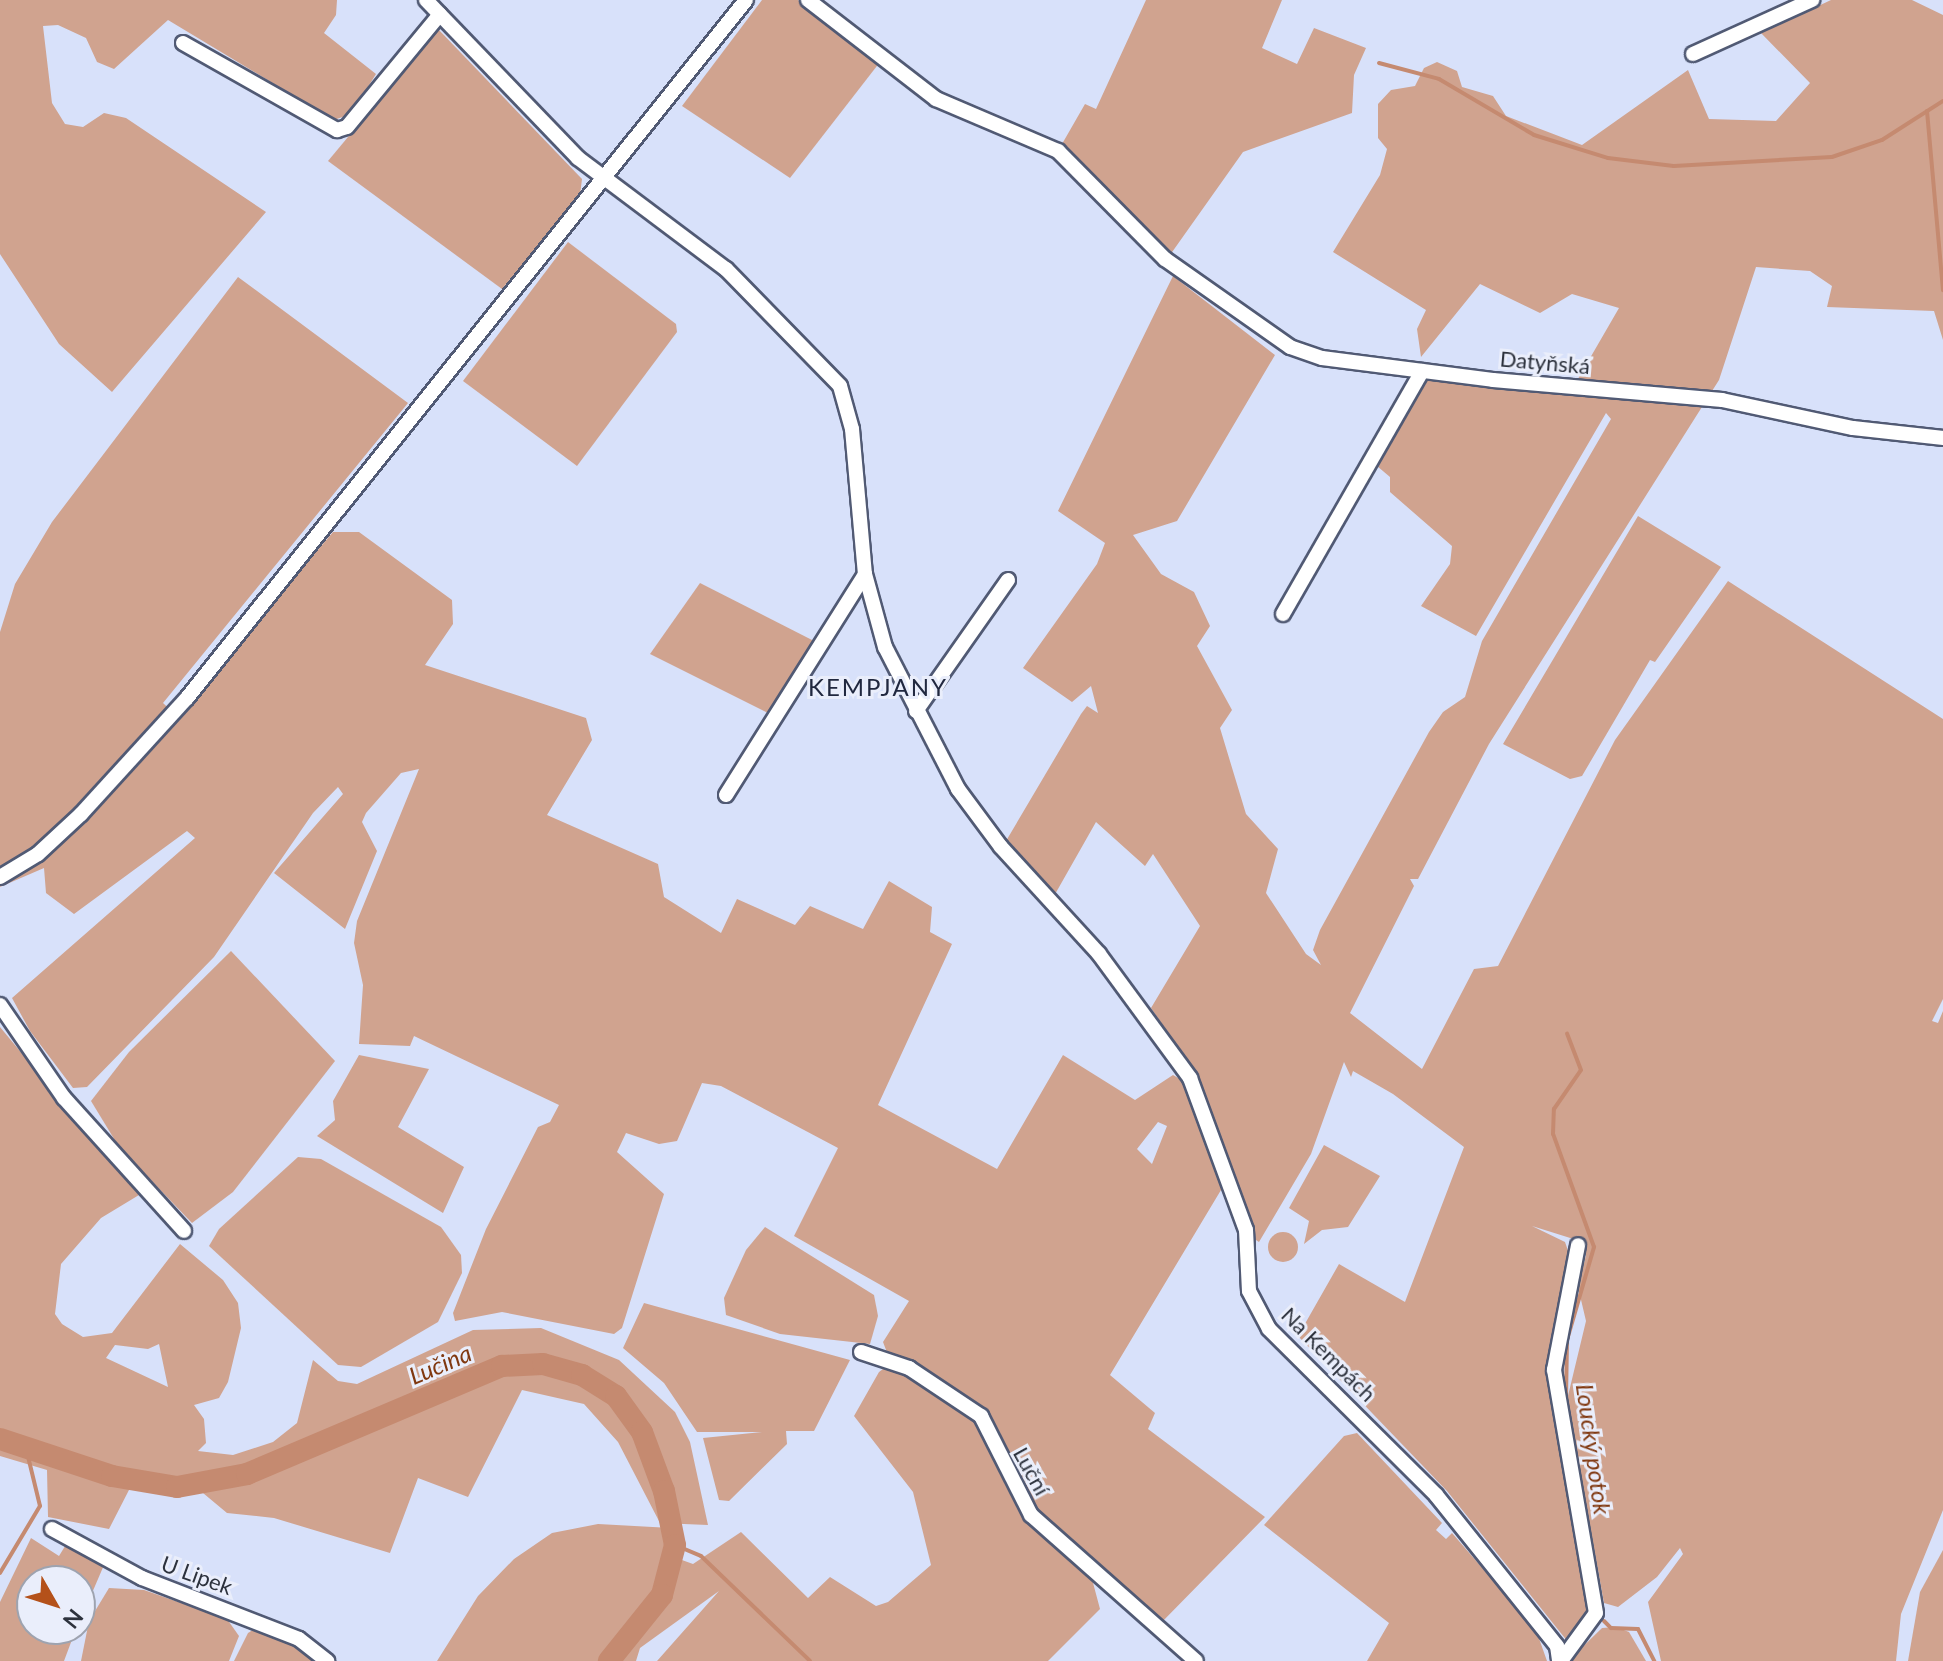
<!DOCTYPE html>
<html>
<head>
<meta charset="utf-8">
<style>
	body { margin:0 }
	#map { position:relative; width:1943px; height:1661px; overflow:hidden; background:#d8e1fa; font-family:Lato,sans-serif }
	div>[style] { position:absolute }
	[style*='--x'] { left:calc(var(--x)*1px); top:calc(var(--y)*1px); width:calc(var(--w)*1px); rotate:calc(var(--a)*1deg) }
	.green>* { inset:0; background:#d0a38f }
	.round { border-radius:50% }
	.stream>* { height:4px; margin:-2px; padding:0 2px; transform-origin:2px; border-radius:2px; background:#c58a70 }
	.river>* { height:22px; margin:-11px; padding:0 11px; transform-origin:11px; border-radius:11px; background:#c58a70 }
	.roads { filter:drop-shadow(2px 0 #515a74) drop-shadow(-2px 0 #515a74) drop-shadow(0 2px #515a74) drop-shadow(0 -2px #515a74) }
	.street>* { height:14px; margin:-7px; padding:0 7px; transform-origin:7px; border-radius:7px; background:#fff }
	span { translate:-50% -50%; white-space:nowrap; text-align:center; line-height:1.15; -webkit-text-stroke:6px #eaeefb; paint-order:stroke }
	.street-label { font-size:22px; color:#2d323d }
	.neighbourhood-label { font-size:24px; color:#21283f; letter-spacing:2px }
	.water-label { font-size:24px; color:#803810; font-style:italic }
	.north { position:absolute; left:16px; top:1565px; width:80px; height:80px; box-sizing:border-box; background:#eaeefb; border:2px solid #9ea3af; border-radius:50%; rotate:129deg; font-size:22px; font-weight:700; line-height:32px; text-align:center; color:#2d323d }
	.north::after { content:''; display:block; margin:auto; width:28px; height:36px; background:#b4511a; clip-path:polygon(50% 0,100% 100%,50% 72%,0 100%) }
</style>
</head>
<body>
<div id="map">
	<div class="green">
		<i style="clip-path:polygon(0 0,337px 0,336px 15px,324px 33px,376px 74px,351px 114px,334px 120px,168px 20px,114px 69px,97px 62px,86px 38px,58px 25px,43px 26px,52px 103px,65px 124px,83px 127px,104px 113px,126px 118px,266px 212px,112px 392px,59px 344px,0 254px)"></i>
		<i style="clip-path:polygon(762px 0,798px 0,880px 62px,790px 178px,682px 106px)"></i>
		<i style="clip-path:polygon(1146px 0,1282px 0,1262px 48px,1297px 64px,1314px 28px,1366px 48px,1354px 75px,1352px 113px,1243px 152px,1170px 255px,1062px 144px,1085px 104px,1096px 109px)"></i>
		<i style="clip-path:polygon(evenodd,1831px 0,1912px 0,1943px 15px,1943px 340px,1934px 311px,1827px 307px,1832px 286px,1810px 271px,1756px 267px,1719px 380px,1489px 744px,1418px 879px,1410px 879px,1414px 886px,1350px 1013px,1422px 1069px,1474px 969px,1498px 966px,1615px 740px,1728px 581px,1943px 719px,1943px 999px,1932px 1021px,1938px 1023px,1943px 1011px,1943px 1510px,1901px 1614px,1896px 1661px,1661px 1661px,1648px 1602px,1683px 1554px,1680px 1548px,1657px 1577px,1618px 1607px,1604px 1603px,1567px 1400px,1586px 1321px,1578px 1287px,1586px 1255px,1583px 1242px,1532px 1226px,1565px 1242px,1572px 1262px,1551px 1356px,1593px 1619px,1568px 1642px,1447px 1491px,1298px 1336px,1339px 1264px,1405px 1302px,1464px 1147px,1393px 1094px,1353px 1071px,1351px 1077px,1344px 1062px,1311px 1154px,1259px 1242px,1250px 1236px,1228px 1159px,1224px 1185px,1110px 1375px,1155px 1413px,1148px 1429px,1265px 1517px,1160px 1624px,1035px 1507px,993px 1426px,1030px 1515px,1092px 1579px,1100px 1609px,1048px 1661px,657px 1661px,719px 1591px,640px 1648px,636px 1661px,437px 1661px,478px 1596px,514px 1559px,552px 1533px,598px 1524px,671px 1528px,675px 1545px,668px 1555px,693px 1564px,741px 1532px,808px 1598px,830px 1577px,876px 1606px,888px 1602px,931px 1565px,913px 1492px,854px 1416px,879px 1372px,891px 1363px,883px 1342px,909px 1301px,794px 1236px,838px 1148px,721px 1086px,702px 1083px,677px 1141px,659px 1144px,626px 1133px,617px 1152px,664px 1194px,622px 1328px,614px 1334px,502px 1312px,455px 1321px,453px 1313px,486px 1229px,538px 1127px,550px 1122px,559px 1105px,414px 1036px,410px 1046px,359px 1044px,363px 985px,354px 943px,357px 921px,419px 769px,401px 773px,366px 813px,362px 822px,377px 851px,345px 929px,274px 873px,343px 794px,338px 787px,313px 813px,214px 957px,87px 1087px,73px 1088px,30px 1031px,12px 998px,195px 838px,187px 831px,74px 914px,46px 893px,44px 868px,0 887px,0 632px,15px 584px,52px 522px,238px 277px,408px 403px,163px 703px,177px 716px,333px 532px,359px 532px,452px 600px,453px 624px,425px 665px,586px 718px,592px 740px,547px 815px,658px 864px,664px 897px,721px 933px,737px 899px,795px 925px,810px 906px,863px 929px,889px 881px,932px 907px,930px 932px,952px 944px,878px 1105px,997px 1169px,1063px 1055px,1135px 1100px,1173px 1075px,1185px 1082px,1192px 1069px,1151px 1008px,1200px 926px,1153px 854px,1145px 866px,1096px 822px,1054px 896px,1006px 841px,1081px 714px,1087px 706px,1098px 713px,1091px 686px,1072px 702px,1023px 668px,1097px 564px,1105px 543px,1058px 511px,1173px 276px,1275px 355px,1177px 521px,1133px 535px,1161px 574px,1194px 592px,1210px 626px,1197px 646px,1232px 710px,1220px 728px,1246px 814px,1278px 849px,1266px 893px,1306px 954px,1321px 965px,1313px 950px,1320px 930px,1429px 732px,1443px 712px,1465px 697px,1482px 641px,1611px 419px,1606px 413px,1476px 636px,1421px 606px,1450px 564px,1452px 546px,1390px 492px,1390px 477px,1377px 466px,1425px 378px,1575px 384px,1619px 308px,1572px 294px,1540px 313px,1480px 284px,1421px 357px,1417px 329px,1426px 310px,1333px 252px,1380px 175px,1387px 149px,1378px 138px,1378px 104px,1391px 90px,1415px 86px,1424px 68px,1437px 62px,1457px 71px,1462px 87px,1493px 96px,1506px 116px,1582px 145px,1688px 70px,1709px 119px,1776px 121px,1810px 83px,1761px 33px,1831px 0,1158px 1122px,1167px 1126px,1152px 1164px,1137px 1149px,1158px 1122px)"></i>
		<i style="clip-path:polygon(438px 29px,582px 179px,580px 195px,502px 289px,328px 161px)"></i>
		<i style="clip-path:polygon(568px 242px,676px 324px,677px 332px,577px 466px,463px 381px)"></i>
		<i style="clip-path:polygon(1638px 516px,1721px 567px,1655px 662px,1650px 660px,1582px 776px,1570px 779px,1503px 744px)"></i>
		<i style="clip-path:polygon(700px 583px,814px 641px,768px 713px,650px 654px)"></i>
		<i style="clip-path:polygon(231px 951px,335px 1061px,233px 1192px,192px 1223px,119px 1147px,91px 1101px,129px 1052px)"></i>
		<i style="clip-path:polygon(evenodd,0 1027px,139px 1195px,101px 1218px,61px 1264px,55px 1314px,62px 1324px,83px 1337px,112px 1333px,180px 1244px,223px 1280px,238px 1303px,241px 1328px,228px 1382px,219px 1398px,194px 1405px,204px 1419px,206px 1443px,198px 1451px,233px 1455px,273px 1442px,297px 1423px,313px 1360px,338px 1381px,357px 1384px,473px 1330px,541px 1328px,619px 1360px,675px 1412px,690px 1442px,708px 1525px,660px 1523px,618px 1442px,584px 1404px,522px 1390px,468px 1497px,418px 1478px,390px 1553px,274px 1518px,227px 1513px,203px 1493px,130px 1488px,109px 1529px,48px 1517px,47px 1470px,0 1456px,0 1027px,159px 1344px,168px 1387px,106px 1358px,115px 1345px,148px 1349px,159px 1344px)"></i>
		<i style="clip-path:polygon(359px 1055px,429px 1069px,398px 1127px,464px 1167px,443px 1213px,317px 1136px,335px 1120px,333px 1101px)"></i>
		<i style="clip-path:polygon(1324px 1145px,1380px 1176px,1348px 1227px,1322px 1230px,1304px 1244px,1309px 1221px,1289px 1208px)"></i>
		<i style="clip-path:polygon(298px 1157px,321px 1159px,441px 1227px,461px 1255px,462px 1273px,438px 1322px,361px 1367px,338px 1365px,209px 1246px,219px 1229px)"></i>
		<i style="clip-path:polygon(765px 1227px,874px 1295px,878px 1316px,870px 1344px,780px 1334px,726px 1315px,724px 1298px,746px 1250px)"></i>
		<i class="round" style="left:1268px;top:1232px;width:30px;height:30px"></i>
		<i style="clip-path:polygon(644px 1303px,850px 1360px,814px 1431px,786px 1431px,787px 1444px,729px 1501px,719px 1500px,703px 1438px,762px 1432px,697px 1432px,664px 1383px,623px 1348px)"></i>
		<i style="clip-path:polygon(1357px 1433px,1442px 1523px,1436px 1530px,1446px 1539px,1452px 1533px,1536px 1630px,1547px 1661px,1367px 1661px,1389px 1623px,1264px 1525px,1344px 1436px)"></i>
		<i style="clip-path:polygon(31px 1538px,59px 1556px,67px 1543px,104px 1565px,80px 1621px,80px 1581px,28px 1582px,32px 1629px,76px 1629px,64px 1661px,0 1661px,0 1602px)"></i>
		<i style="clip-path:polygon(1943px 1550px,1943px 1661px,1908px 1661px,1920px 1592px)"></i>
		<i style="clip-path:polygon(109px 1588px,144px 1590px,227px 1619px,239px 1636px,229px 1661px,81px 1661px,89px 1621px)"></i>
		<i style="clip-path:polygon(259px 1626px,282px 1634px,320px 1661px,234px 1661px,248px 1633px)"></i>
		<i style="clip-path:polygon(1616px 1627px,1629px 1632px,1646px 1661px,1568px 1661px,1602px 1628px)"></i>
	</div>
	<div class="stream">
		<i style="--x:1379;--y:63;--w:62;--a:14.9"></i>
		<i style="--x:1439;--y:79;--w:110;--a:30.5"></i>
		<i style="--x:1534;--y:135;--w:77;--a:17.3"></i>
		<i style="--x:1608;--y:158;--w:66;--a:6.9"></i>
		<i style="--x:1674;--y:166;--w:158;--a:-3.3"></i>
		<i style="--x:1832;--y:157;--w:53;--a:-18.8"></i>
		<i style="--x:1882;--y:140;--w:72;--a:-32.6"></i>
		<i style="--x:1927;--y:111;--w:180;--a:84.9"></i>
		<i style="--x:1566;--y:1398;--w:58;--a:-89"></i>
		<i style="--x:1567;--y:1340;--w:97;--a:-73.8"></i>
		<i style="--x:1594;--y:1247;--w:120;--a:-109.9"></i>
		<i style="--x:1553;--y:1134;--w:25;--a:-88"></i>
		<i style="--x:1554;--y:1109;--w:47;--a:-55.3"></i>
		<i style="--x:1581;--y:1070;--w:39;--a:-111"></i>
		<i style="--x:675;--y:1545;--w:28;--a:23"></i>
		<i style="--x:701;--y:1556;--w:151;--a:43.9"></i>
		<i style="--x:0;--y:1573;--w:78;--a:-59.2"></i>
		<i style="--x:40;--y:1506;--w:60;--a:-103.6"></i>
		<i style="--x:1604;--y:1621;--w:10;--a:45"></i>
		<i style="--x:1611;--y:1628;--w:27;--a:2"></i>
		<i style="--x:1638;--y:1629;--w:36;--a:63"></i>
	</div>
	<div class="river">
		<i style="--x:0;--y:1439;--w:118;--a:18.3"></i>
		<i style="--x:112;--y:1476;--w:66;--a:9.6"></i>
		<i style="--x:177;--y:1487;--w:71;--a:-10.5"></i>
		<i style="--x:247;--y:1474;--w:277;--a:-23"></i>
		<i style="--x:502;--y:1366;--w:41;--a:-2.8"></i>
		<i style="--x:543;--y:1364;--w:41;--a:15.8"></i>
		<i style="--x:582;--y:1375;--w:40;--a:32"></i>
		<i style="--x:616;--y:1396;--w:44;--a:54.2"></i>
		<i style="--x:642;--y:1432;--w:63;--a:69.6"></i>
		<i style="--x:664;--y:1491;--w:55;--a:78.5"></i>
		<i style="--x:675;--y:1545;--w:52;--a:104.6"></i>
		<i style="--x:662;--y:1595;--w:85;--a:128.8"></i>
	</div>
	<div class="roads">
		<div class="street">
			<i style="--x:426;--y:0;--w:219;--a:46.1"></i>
			<i style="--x:578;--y:158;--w:185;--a:36.9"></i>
			<i style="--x:726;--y:269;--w:163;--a:45.7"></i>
			<i style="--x:840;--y:386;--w:45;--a:74.4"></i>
			<i style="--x:852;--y:429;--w:146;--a:84.9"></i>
			<i style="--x:865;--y:574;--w:76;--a:74.7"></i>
			<i style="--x:885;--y:647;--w:160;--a:62.8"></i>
			<i style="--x:958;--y:789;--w:72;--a:53.4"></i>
			<i style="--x:1001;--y:847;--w:145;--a:47.5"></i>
			<i style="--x:1099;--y:954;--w:154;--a:53.7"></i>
			<i style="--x:1190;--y:1078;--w:162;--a:69.8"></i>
			<i style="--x:1246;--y:1230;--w:61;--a:87.2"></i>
			<i style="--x:1249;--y:1291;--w:43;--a:62.2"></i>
			<i style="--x:1269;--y:1329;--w:235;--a:44.8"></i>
			<i style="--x:1436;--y:1495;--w:193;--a:51.3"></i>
			<i style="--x:1557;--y:1646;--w:15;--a:82"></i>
			<i style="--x:808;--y:0;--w:162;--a:37.7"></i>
			<i style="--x:936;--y:99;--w:133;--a:23.1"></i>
			<i style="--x:1058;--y:151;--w:152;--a:45.3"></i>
			<i style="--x:1165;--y:259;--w:153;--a:35.1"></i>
			<i style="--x:1290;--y:347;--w:34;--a:19"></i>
			<i style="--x:1322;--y:358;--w:172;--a:7.3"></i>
			<i style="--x:1493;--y:380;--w:230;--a:5"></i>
			<i style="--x:1722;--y:400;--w:134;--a:12.1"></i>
			<i style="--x:1853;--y:428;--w:91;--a:6.3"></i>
			<i style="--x:183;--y:43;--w:177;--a:29.5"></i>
			<i style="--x:337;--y:130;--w:10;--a:-17"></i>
			<i style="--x:347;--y:127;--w:146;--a:-50.5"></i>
			<i style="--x:1693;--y:54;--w:131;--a:-24.4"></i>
			<i style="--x:1283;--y:614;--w:280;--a:-60.2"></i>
			<i style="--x:916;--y:711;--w:160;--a:-54.9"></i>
			<i style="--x:726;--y:795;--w:261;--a:-57.8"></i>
			<i style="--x:0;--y:877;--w:44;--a:-31.2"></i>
			<i style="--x:38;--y:854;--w:59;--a:-42.9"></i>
			<i style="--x:81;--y:814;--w:157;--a:-47.6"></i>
			<i style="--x:187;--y:698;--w:894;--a:-51.31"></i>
			<i style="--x:0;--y:1005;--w:113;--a:55.5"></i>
			<i style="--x:64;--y:1098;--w:179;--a:47.9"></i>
			<i style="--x:861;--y:1352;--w:51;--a:18.4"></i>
			<i style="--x:909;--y:1368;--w:87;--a:33.7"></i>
			<i style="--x:981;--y:1416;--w:111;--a:63.2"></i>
			<i style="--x:1031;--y:1515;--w:220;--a:41.5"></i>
			<i style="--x:52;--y:1529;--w:102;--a:28.6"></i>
			<i style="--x:142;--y:1578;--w:168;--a:21.2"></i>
			<i style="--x:299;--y:1639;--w:36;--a:38"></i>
			<i style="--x:1561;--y:1661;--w:59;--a:-53.9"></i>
			<i style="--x:1596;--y:1613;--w:247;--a:-99.8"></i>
			<i style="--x:1554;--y:1370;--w:127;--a:-79.1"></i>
		</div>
	</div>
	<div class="street-label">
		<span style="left:1545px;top:362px;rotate:5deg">Datyňská</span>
		<span style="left:1329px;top:1354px;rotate:45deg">Na Kempách</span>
		<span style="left:1032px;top:1471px;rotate:61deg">Luční</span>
		<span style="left:197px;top:1575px;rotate:20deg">U Lipek</span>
	</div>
	<div class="neighbourhood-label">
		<span style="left:878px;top:687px">KEMPJANY</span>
	</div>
	<div class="water-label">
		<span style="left:440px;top:1364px;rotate:-23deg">Lučina</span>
		<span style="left:1594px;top:1449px;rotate:82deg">Loucký potok</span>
	</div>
	<div class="north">N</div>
</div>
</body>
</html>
